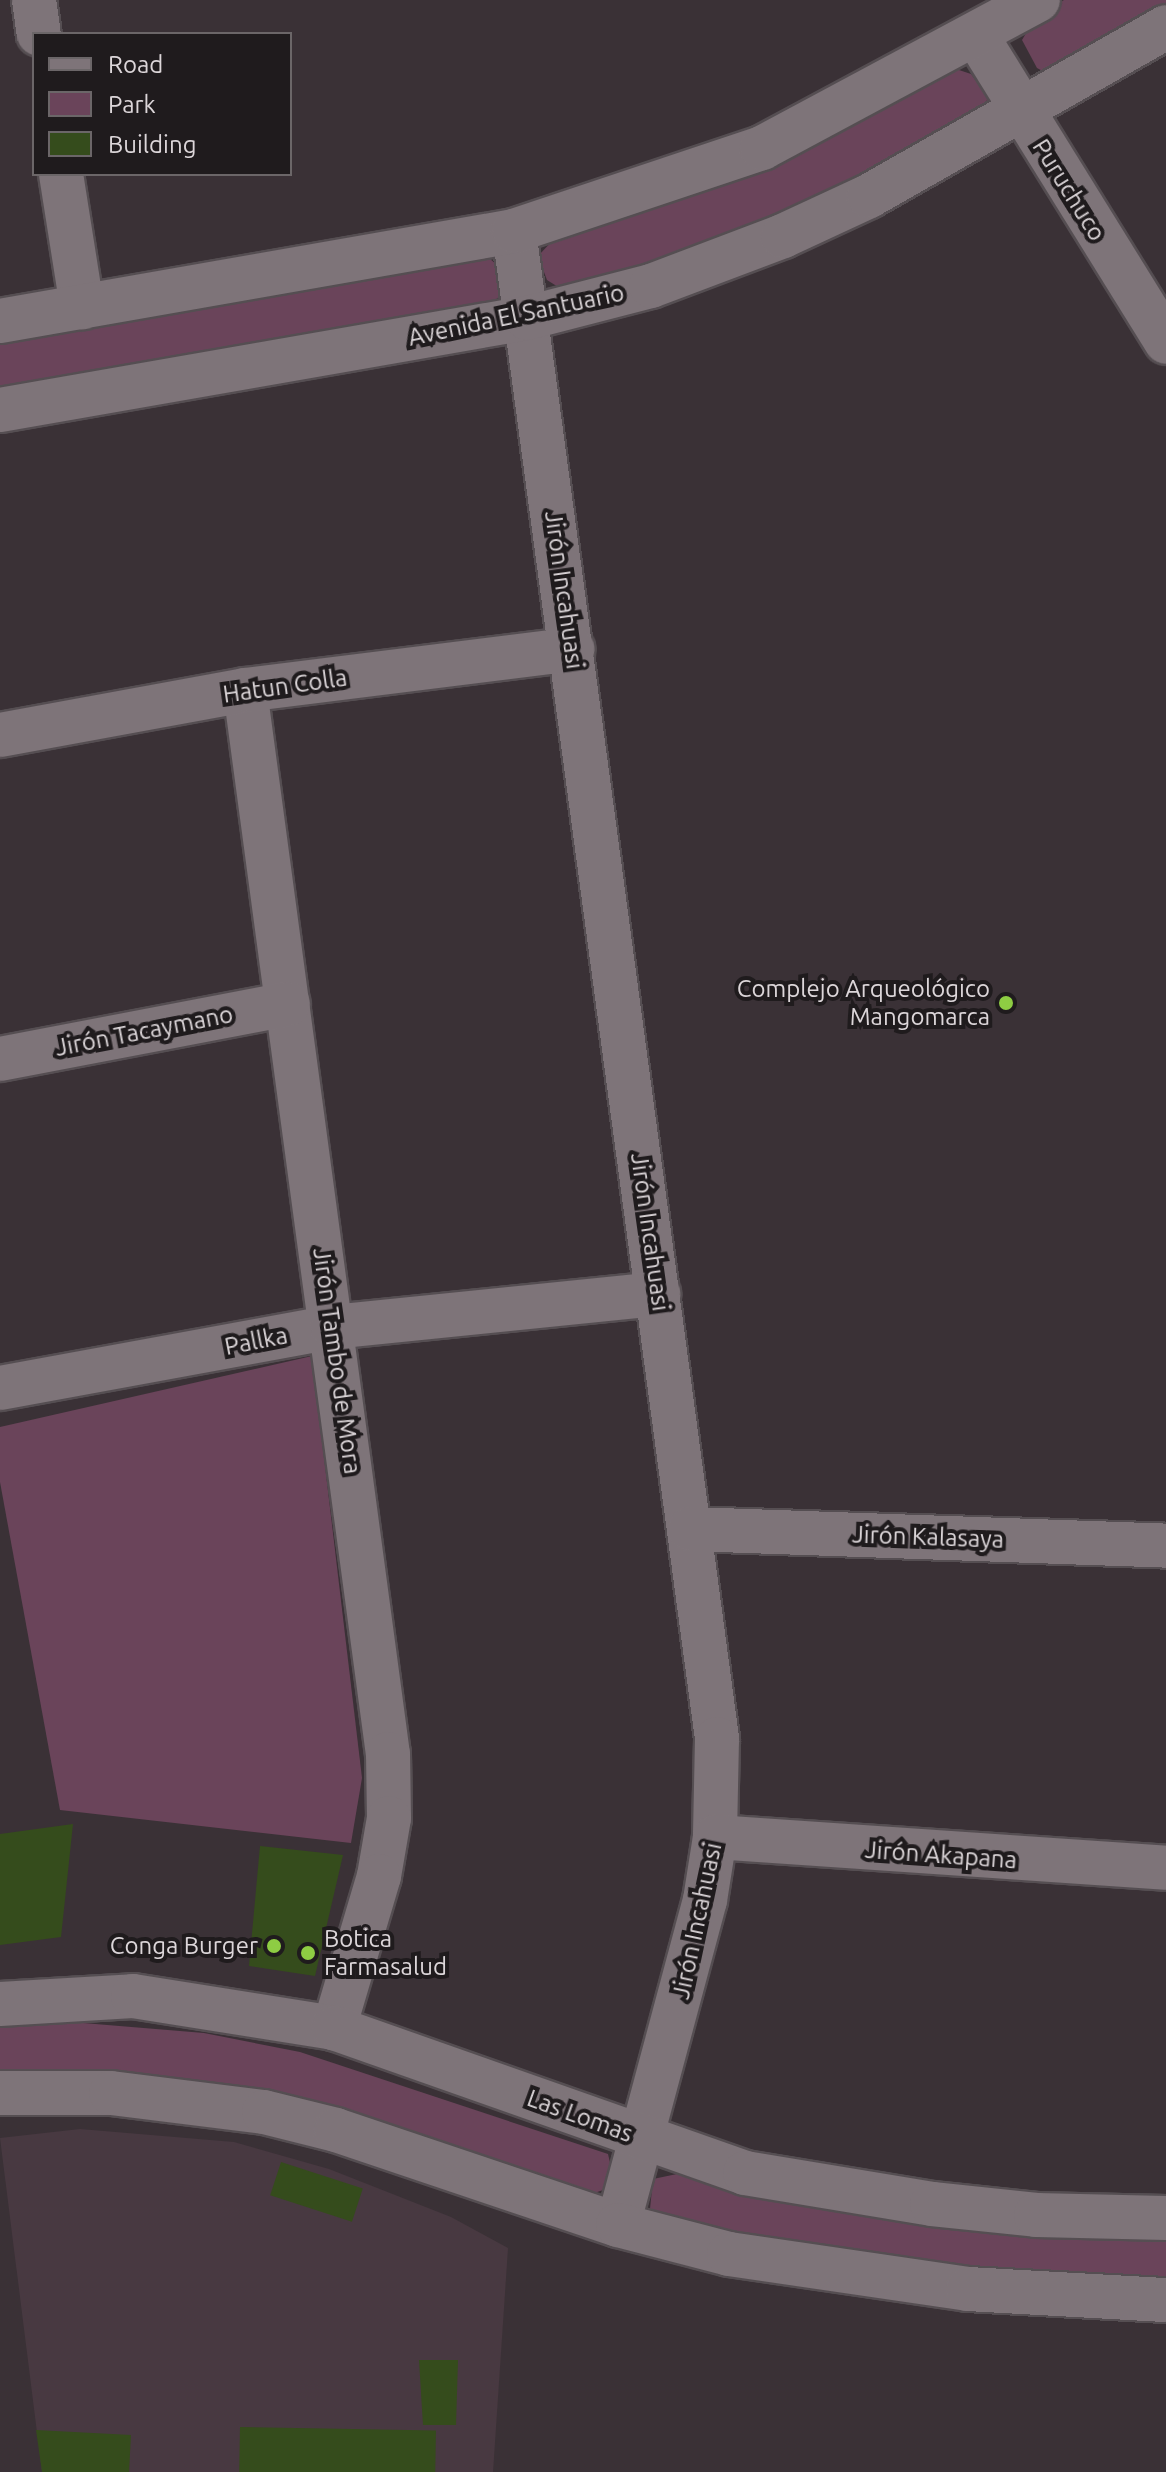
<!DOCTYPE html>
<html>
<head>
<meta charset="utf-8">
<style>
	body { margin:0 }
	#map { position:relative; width:1166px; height:2472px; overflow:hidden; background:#3a3136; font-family:Ubuntu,sans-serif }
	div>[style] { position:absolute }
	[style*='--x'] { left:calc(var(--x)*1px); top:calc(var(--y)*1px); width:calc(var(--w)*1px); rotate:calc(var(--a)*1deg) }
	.built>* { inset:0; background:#483941 }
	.green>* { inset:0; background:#6a445a }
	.building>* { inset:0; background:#354c1c; transform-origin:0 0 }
	.roads { filter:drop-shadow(2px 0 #554e52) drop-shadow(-2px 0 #554e52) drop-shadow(0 2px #554e52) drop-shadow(0 -2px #554e52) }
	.street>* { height:44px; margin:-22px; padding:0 22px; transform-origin:22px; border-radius:22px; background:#7e7479 }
	.secondary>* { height:44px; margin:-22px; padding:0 22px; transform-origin:22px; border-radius:22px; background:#7e7479 }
	.dots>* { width:22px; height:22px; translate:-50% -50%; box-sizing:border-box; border:4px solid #1f1b1d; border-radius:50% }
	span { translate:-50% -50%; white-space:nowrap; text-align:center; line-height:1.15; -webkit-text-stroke:8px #1f1b1d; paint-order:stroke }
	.street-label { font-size:24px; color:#dcd6d9 }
	.poi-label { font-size:24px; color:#dcd6d9 }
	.right { translate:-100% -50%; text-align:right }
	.left { translate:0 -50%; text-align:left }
	.legend { position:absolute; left:32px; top:32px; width:260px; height:144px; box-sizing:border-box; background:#1f1b1d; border:2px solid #6b6668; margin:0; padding:10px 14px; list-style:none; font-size:24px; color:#dcd6d9 }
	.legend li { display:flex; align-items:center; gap:16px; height:40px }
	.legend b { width:40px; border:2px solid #6b6668 }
</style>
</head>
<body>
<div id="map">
	<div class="built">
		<i style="clip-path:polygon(80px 2129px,234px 2142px,329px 2169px,451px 2217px,508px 2248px,493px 2472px,42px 2472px,0 2138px)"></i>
	</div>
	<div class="green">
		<i style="clip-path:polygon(1064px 0,1166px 0,1166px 10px,1050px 75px,1037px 68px,1022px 40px,1037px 15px)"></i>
		<i style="clip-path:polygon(953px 68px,971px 74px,988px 97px,981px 117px,710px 249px,563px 290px,547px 280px,538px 256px,555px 238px)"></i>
		<i style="clip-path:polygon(483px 253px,496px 264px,504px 293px,485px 308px,0 392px,0 341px)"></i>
		<i style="clip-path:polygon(312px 1356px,362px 1778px,351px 1843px,60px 1810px,0 1482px,0 1427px)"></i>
		<i style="clip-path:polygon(59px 2021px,204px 2033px,300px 2052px,608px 2154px,611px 2167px,603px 2190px,586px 2196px,0 2076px,0 2026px)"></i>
		<i style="clip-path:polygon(677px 2174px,756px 2190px,1166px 2234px,1166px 2282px,973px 2272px,659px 2221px,650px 2209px,653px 2179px)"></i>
	</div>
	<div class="building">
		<i style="clip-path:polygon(73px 1824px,61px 1937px,0 1945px,0 1834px)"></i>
		<i style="clip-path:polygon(260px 1846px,343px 1855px,315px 1976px,249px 1966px)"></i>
		<i style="left:281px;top:2162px;width:86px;height:35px;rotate:18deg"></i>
		<i style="clip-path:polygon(419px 2360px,458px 2360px,456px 2425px,423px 2425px)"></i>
		<i style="left:240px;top:2427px;width:196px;height:45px;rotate:1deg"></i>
		<i style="clip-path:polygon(36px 2430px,131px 2435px,129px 2472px,42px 2472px)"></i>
	</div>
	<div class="roads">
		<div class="street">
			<i style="--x:34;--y:0;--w:34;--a:82"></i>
			<i style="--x:976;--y:35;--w:361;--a:58.2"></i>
			<i style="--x:61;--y:174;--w:135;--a:81"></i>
			<i style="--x:514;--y:231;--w:1522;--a:82.33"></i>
			<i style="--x:717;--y:1739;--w:98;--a:91.2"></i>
			<i style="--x:715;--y:1837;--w:64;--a:99"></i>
			<i style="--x:705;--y:1900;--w:336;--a:105"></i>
			<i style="--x:245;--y:690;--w:1074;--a:82.35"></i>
			<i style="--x:388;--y:1754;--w:64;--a:89.1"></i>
			<i style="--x:389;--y:1818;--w:59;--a:99.8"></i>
			<i style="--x:379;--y:1876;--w:159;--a:106.5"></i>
			<i style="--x:0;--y:735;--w:249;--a:-10.4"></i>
			<i style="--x:245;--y:690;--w:330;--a:-7.1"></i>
			<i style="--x:0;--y:1059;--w:293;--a:-10.8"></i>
			<i style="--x:0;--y:1388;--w:339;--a:-10.4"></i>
			<i style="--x:333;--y:1327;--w:327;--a:-5.8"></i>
			<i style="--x:690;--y:1529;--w:476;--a:2"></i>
			<i style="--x:715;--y:1837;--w:452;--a:3.9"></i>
		</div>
		<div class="secondary">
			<i style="--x:0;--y:321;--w:522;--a:-9.93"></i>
			<i style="--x:514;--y:231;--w:262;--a:-18.5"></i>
			<i style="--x:762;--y:148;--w:313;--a:-28.2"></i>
			<i style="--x:0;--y:410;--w:535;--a:-9.9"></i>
			<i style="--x:527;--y:318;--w:128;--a:-14.5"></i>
			<i style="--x:651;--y:286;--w:141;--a:-20.7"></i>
			<i style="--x:783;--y:236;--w:95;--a:-24.9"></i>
			<i style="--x:869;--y:196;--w:342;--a:-29.6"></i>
			<i style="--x:0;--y:2004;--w:133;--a:-3.4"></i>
			<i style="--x:133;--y:1996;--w:204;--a:9"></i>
			<i style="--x:334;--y:2028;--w:436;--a:19.4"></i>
			<i style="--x:745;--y:2173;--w:190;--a:9.4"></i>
			<i style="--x:932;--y:2204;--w:105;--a:6"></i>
			<i style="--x:1036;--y:2215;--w:130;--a:1.3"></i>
			<i style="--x:0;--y:2093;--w:111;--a:0"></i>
			<i style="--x:111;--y:2093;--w:154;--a:7.1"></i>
			<i style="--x:264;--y:2112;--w:74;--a:14"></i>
			<i style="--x:336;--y:2130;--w:298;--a:18.6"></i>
			<i style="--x:618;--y:2225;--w:115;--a:14.6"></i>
			<i style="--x:729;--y:2254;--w:242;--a:8.3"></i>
			<i style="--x:968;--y:2289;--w:198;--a:3.2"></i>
		</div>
	</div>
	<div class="dots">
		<i style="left:1006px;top:1003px;background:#8ecd43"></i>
		<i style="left:274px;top:1946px;background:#8ecd43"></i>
		<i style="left:308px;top:1953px;background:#8ecd43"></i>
	</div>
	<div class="street-label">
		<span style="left:1069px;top:190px;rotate:58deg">Puruchuco</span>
		<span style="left:516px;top:315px;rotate:-12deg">Avenida El Santuario</span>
		<span style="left:564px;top:590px;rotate:82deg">Jirón Incahuasi</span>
		<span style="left:285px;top:686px;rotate:-8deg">Hatun Colla</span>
		<span style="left:144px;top:1031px;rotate:-11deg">Jirón Tacaymano</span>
		<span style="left:650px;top:1232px;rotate:82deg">Jirón Incahuasi</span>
		<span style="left:256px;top:1341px;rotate:-11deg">Pallka</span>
		<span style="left:337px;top:1361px;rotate:82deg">Jirón Tambo de Mora</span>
		<span style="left:928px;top:1537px;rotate:2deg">Jirón Kalasaya</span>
		<span style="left:941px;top:1855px;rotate:4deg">Jirón Akapana</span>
		<span style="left:697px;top:1921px;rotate:-78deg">Jirón Incahuasi</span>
		<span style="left:580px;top:2116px;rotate:20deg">Las Lomas</span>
	</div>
	<div class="poi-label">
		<span class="right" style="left:990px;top:1003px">Complejo Arqueológico<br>Mangomarca</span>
		<span class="left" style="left:324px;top:1953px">Botica<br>Farmasalud</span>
		<span class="right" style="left:258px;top:1946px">Conga Burger</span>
	</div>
	<ul class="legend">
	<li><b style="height:10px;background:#7e7479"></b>Road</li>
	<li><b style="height:22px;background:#6a445a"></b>Park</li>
	<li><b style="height:22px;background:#354c1c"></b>Building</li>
	</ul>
</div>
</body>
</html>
